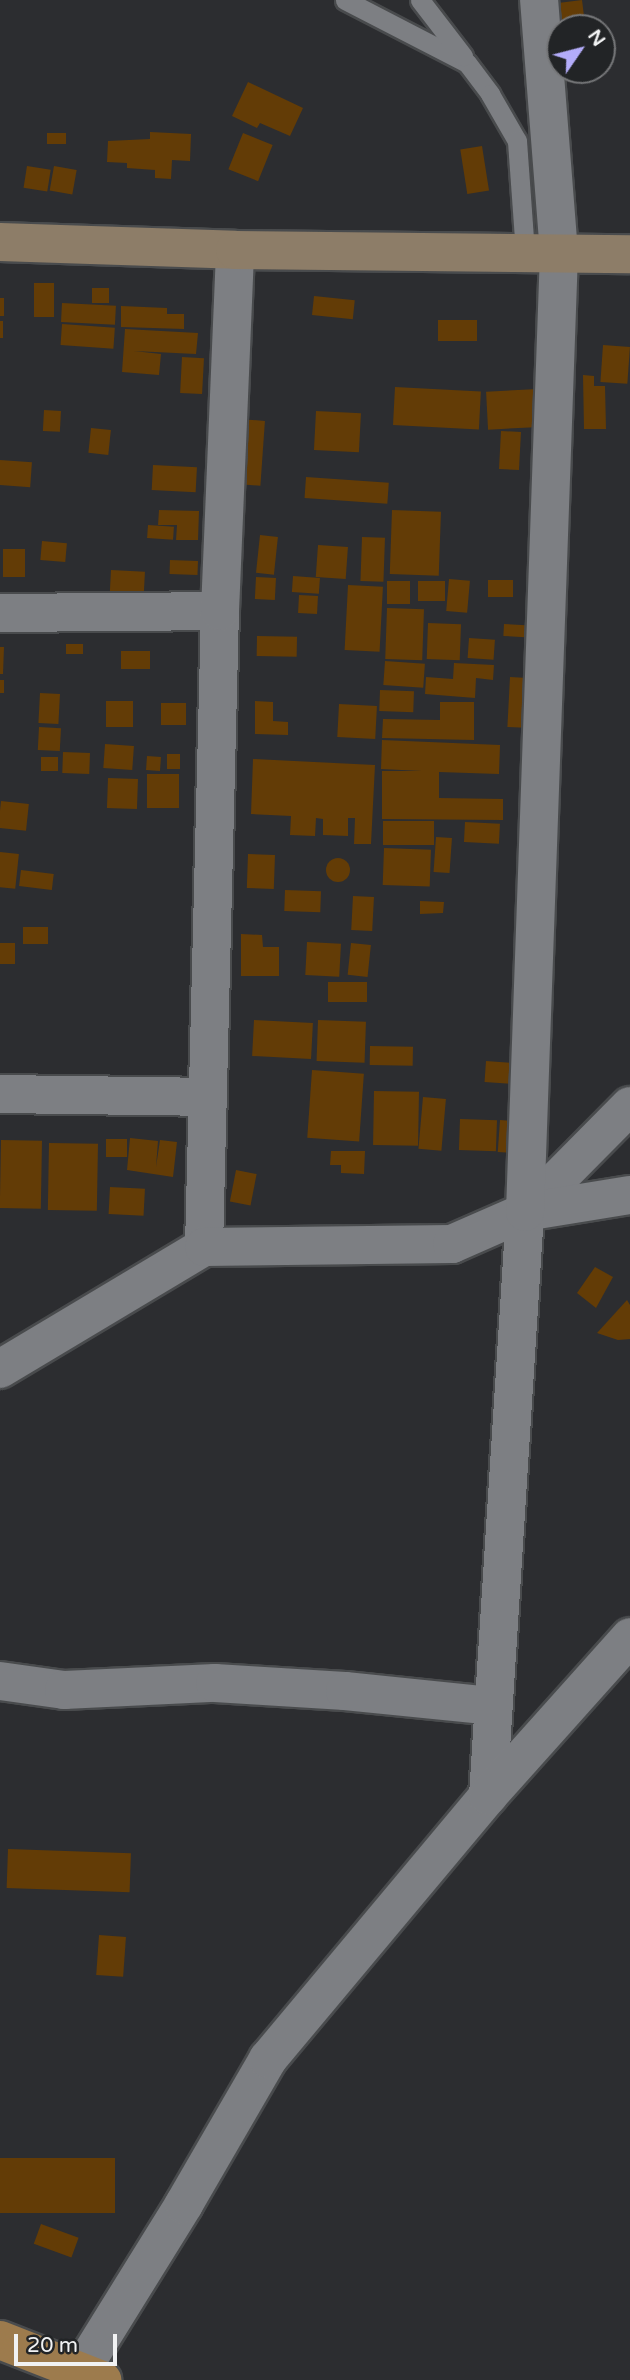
<!DOCTYPE html>
<html>
<head>
<meta charset="utf-8">
<style>
	body { margin:0 }
	#map { position:relative; width:630px; height:2380px; overflow:hidden; background:#2c2d30; font-family:"Varela Round",sans-serif }
	div>[style] { position:absolute }
	[style*='--x'] { left:calc(var(--x)*1px); top:calc(var(--y)*1px); width:calc(var(--w)*1px); rotate:calc(var(--a)*1deg) }
	.building>* { inset:0; background:#633c06; transform-origin:0 0 }
	.round { border-radius:50% }
	.roads { filter:drop-shadow(2px 0 #494b4d) drop-shadow(-2px 0 #494b4d) drop-shadow(0 2px #494b4d) drop-shadow(0 -2px #494b4d) }
	.lane>* { height:19px; margin:-9.5px; padding:0 9.5px; transform-origin:9.5px; border-radius:9.5px; background:#7d7f83 }
	.street>* { height:38px; margin:-19px; padding:0 19px; transform-origin:19px; border-radius:19px; background:#7d7f83 }
	.secondary>* { height:38px; margin:-19px; padding:0 19px; transform-origin:19px; border-radius:19px; background:#8d7d68 }
	.primary>* { height:38px; margin:-19px; padding:0 19px; transform-origin:19px; border-radius:19px; background:#9d7b4d }
	span { translate:-50% -50%; white-space:nowrap; text-align:center; line-height:1.15; -webkit-text-stroke:7px #222426; paint-order:stroke }
	.north { position:absolute; left:546px; top:14px; width:70px; height:70px; box-sizing:border-box; background:#222426; border:2px solid #757678; border-radius:50%; rotate:55deg; font-size:19px; font-weight:700; line-height:28px; text-align:center; color:#f1f2f3 }
	.north::after { content:''; display:block; margin:auto; width:24px; height:32px; background:#b3acf9; clip-path:polygon(50% 0,100% 100%,50% 72%,0 100%) }
	.scale { position:absolute; left:14px; top:2334px; width:103px; height:32px; box-sizing:border-box; border:4px solid #f1f2f3; border-top:0; padding-left:9px; font-size:21px; line-height:24px; white-space:nowrap; color:#f1f2f3; -webkit-text-stroke:5px #222426; paint-order:stroke }
</style>
</head>
<body>
<div id="map">
	<div class="building">
		<i style="left:582px;top:0;width:17px;height:24px;rotate:83deg"></i>
		<i style="clip-path:polygon(248px 82px,303px 108px,290px 136px,260px 123px,257px 128px,232px 116px)"></i>
		<i style="clip-path:polygon(150px 132px,191px 134px,190px 161px,172px 160px,171px 179px,155px 178px,155px 170px,127px 168px,127px 163px,107px 162px,108px 141px,150px 139px)"></i>
		<i style="left:66px;top:133px;width:11px;height:19px;rotate:90deg"></i>
		<i style="left:243px;top:133px;width:32px;height:39px;rotate:22deg"></i>
		<i style="left:482px;top:146px;width:45px;height:22px;rotate:81deg"></i>
		<i style="left:27px;top:166px;width:24px;height:22px;rotate:9deg"></i>
		<i style="left:54px;top:166px;width:23px;height:25px;rotate:10deg"></i>
		<i style="left:34px;top:283px;width:20px;height:34px"></i>
		<i style="left:92px;top:288px;width:17px;height:15px"></i>
		<i style="left:314px;top:296px;width:41px;height:19px;rotate:6deg"></i>
		<i style="left:0;top:298px;width:4px;height:18px"></i>
		<i style="left:62px;top:303px;width:54px;height:19px;rotate:3deg"></i>
		<i style="clip-path:polygon(121px 306px,167px 308px,167px 314px,184px 314px,184px 329px,121px 327px)"></i>
		<i style="left:438px;top:320px;width:39px;height:21px"></i>
		<i style="left:0;top:321px;width:3px;height:17px"></i>
		<i style="left:62px;top:324px;width:53px;height:21px;rotate:4deg"></i>
		<i style="clip-path:polygon(125px 329px,198px 333px,196px 354px,134px 351px,161px 354px,159px 375px,122px 372px)"></i>
		<i style="left:603px;top:345px;width:27px;height:37px;rotate:4deg"></i>
		<i style="left:182px;top:357px;width:22px;height:36px;rotate:3deg"></i>
		<i style="clip-path:polygon(583px 375px,594px 376px,594px 386px,605px 386px,606px 429px,584px 429px)"></i>
		<i style="left:395px;top:387px;width:86px;height:38px;rotate:3deg"></i>
		<i style="left:538px;top:389px;width:38px;height:52px;rotate:87deg"></i>
		<i style="left:44px;top:410px;width:17px;height:21px;rotate:3deg"></i>
		<i style="left:316px;top:411px;width:45px;height:39px;rotate:3deg"></i>
		<i style="left:238px;top:419px;width:27px;height:65px;rotate:4deg"></i>
		<i style="left:91px;top:428px;width:20px;height:25px;rotate:6deg"></i>
		<i style="left:501px;top:431px;width:20px;height:38px;rotate:3deg"></i>
		<i style="left:0;top:460px;width:32px;height:25px;rotate:4deg"></i>
		<i style="left:153px;top:465px;width:44px;height:25px;rotate:3deg"></i>
		<i style="left:306px;top:477px;width:83px;height:21px;rotate:4deg"></i>
		<i style="clip-path:polygon(159px 510px,199px 511px,198px 540px,176px 540px,177px 525px,158px 525px)"></i>
		<i style="left:392px;top:510px;width:49px;height:64px;rotate:2deg"></i>
		<i style="left:148px;top:525px;width:26px;height:13px;rotate:4deg"></i>
		<i style="left:260px;top:535px;width:18px;height:38px;rotate:6deg"></i>
		<i style="left:362px;top:537px;width:23px;height:44px;rotate:2deg"></i>
		<i style="left:42px;top:541px;width:25px;height:19px;rotate:5deg"></i>
		<i style="left:318px;top:545px;width:30px;height:32px;rotate:4deg"></i>
		<i style="left:3px;top:549px;width:22px;height:28px"></i>
		<i style="left:170px;top:560px;width:28px;height:14px;rotate:2deg"></i>
		<i style="left:111px;top:570px;width:34px;height:21px;rotate:3deg"></i>
		<i style="left:293px;top:576px;width:27px;height:16px;rotate:4deg"></i>
		<i style="left:256px;top:577px;width:20px;height:22px;rotate:3deg"></i>
		<i style="left:449px;top:579px;width:21px;height:32px;rotate:5deg"></i>
		<i style="left:488px;top:580px;width:25px;height:17px"></i>
		<i style="left:387px;top:581px;width:23px;height:23px"></i>
		<i style="left:445px;top:581px;width:20px;height:27px;rotate:90deg"></i>
		<i style="left:348px;top:585px;width:35px;height:65px;rotate:3deg"></i>
		<i style="left:299px;top:595px;width:19px;height:18px;rotate:3deg"></i>
		<i style="left:387px;top:608px;width:37px;height:51px;rotate:2deg"></i>
		<i style="left:428px;top:623px;width:33px;height:36px;rotate:2deg"></i>
		<i style="left:504px;top:624px;width:22px;height:12px;rotate:3deg"></i>
		<i style="left:257px;top:636px;width:40px;height:20px;rotate:1deg"></i>
		<i style="left:469px;top:638px;width:26px;height:20px;rotate:4deg"></i>
		<i style="left:66px;top:644px;width:17px;height:10px"></i>
		<i style="clip-path:polygon(0 647px,4px 647px,3px 674px,0 674px)"></i>
		<i style="left:121px;top:651px;width:29px;height:18px"></i>
		<i style="left:385px;top:661px;width:40px;height:24px;rotate:4deg"></i>
		<i style="clip-path:polygon(454px 663px,494px 665px,493px 680px,476px 678px,475px 698px,425px 694px,426px 677px,453px 679px)"></i>
		<i style="left:510px;top:677px;width:18px;height:50px;rotate:3deg"></i>
		<i style="left:0;top:680px;width:4px;height:13px"></i>
		<i style="left:380px;top:690px;width:34px;height:21px;rotate:2deg"></i>
		<i style="left:40px;top:693px;width:20px;height:30px;rotate:3deg"></i>
		<i style="left:106px;top:701px;width:27px;height:26px"></i>
		<i style="clip-path:polygon(255px 701px,273px 702px,273px 721px,288px 722px,288px 735px,255px 734px)"></i>
		<i style="clip-path:polygon(440px 702px,474px 702px,474px 740px,382px 738px,383px 719px,440px 720px)"></i>
		<i style="left:161px;top:703px;width:25px;height:22px"></i>
		<i style="left:339px;top:704px;width:38px;height:33px;rotate:3deg"></i>
		<i style="left:39px;top:727px;width:22px;height:23px;rotate:3deg"></i>
		<i style="clip-path:polygon(382px 740px,500px 745px,499px 774px,439px 772px,439px 798px,503px 799px,503px 820px,382px 819px,382px 771px,422px 771px,381px 769px)"></i>
		<i style="left:105px;top:744px;width:29px;height:24px;rotate:4deg"></i>
		<i style="left:63px;top:752px;width:27px;height:21px;rotate:2deg"></i>
		<i style="left:180px;top:754px;width:15px;height:13px;rotate:90deg"></i>
		<i style="left:147px;top:756px;width:14px;height:14px;rotate:4deg"></i>
		<i style="left:41px;top:757px;width:17px;height:14px"></i>
		<i style="clip-path:polygon(253px 759px,375px 765px,371px 844px,354px 844px,355px 818px,348px 818px,348px 836px,323px 835px,323px 819px,316px 818px,315px 836px,290px 835px,291px 816px,251px 814px)"></i>
		<i style="left:147px;top:774px;width:32px;height:34px"></i>
		<i style="left:108px;top:778px;width:30px;height:30px;rotate:2deg"></i>
		<i style="left:1px;top:801px;width:28px;height:27px;rotate:6deg"></i>
		<i style="left:434px;top:821px;width:24px;height:51px;rotate:90deg"></i>
		<i style="left:465px;top:822px;width:35px;height:20px;rotate:3deg"></i>
		<i style="left:436px;top:837px;width:16px;height:35px;rotate:4deg"></i>
		<i style="left:384px;top:848px;width:47px;height:37px;rotate:2deg"></i>
		<i style="left:0;top:852px;width:19px;height:35px;rotate:6deg"></i>
		<i style="left:248px;top:854px;width:27px;height:34px;rotate:2deg"></i>
		<i class="round" style="left:326px;top:858px;width:24px;height:24px"></i>
		<i style="left:21px;top:870px;width:33px;height:16px;rotate:7deg"></i>
		<i style="left:285px;top:890px;width:36px;height:21px;rotate:2deg"></i>
		<i style="left:353px;top:896px;width:21px;height:34px;rotate:3deg"></i>
		<i style="clip-path:polygon(420px 901px,444px 902px,443px 913px,420px 914px)"></i>
		<i style="left:23px;top:927px;width:25px;height:17px"></i>
		<i style="clip-path:polygon(241px 934px,262px 935px,263px 947px,279px 947px,279px 976px,241px 976px)"></i>
		<i style="left:307px;top:942px;width:34px;height:33px;rotate:3deg"></i>
		<i style="left:0;top:943px;width:15px;height:21px"></i>
		<i style="left:351px;top:943px;width:20px;height:32px;rotate:6deg"></i>
		<i style="left:328px;top:982px;width:39px;height:20px"></i>
		<i style="left:254px;top:1020px;width:59px;height:36px;rotate:3deg"></i>
		<i style="left:318px;top:1020px;width:48px;height:41px;rotate:2deg"></i>
		<i style="left:370px;top:1046px;width:43px;height:19px;rotate:1deg"></i>
		<i style="left:486px;top:1061px;width:31px;height:21px;rotate:4deg"></i>
		<i style="left:312px;top:1070px;width:52px;height:68px;rotate:4deg"></i>
		<i style="left:374px;top:1091px;width:45px;height:54px;rotate:1deg"></i>
		<i style="left:423px;top:1097px;width:23px;height:52px;rotate:5deg"></i>
		<i style="left:460px;top:1119px;width:37px;height:31px;rotate:2deg"></i>
		<i style="left:500px;top:1120px;width:16px;height:32px;rotate:4deg"></i>
		<i style="clip-path:polygon(130px 1138px,158px 1141px,156px 1167px,160px 1140px,177px 1142px,173px 1177px,127px 1170px)"></i>
		<i style="left:106px;top:1139px;width:21px;height:18px"></i>
		<i style="left:1px;top:1140px;width:41px;height:68px;rotate:1deg"></i>
		<i style="left:49px;top:1143px;width:49px;height:67px;rotate:1deg"></i>
		<i style="clip-path:polygon(331px 1151px,365px 1151px,364px 1174px,341px 1173px,341px 1165px,330px 1165px)"></i>
		<i style="left:236px;top:1170px;width:21px;height:32px;rotate:11deg"></i>
		<i style="left:110px;top:1187px;width:35px;height:27px;rotate:3deg"></i>
		<i style="clip-path:polygon(595px 1267px,613px 1277px,596px 1308px,577px 1293px)"></i>
		<i style="clip-path:polygon(627px 1300px,630px 1305px,630px 1339px,618px 1340px,597px 1333px)"></i>
		<i style="left:8px;top:1849px;width:123px;height:39px;rotate:2deg"></i>
		<i style="left:99px;top:1935px;width:27px;height:40px;rotate:4deg"></i>
		<i style="left:0;top:2158px;width:115px;height:55px"></i>
		<i style="left:41px;top:2224px;width:40px;height:21px;rotate:20deg"></i>
	</div>
	<div class="roads">
		<div class="lane">
			<i style="--x:345;--y:0;--w:137;--a:27.3"></i>
			<i style="--x:467;--y:63;--w:39;--a:53"></i>
			<i style="--x:490;--y:94;--w:54;--a:60.1"></i>
			<i style="--x:517;--y:141;--w:112;--a:85.9"></i>
			<i style="--x:420;--y:0;--w:71;--a:52.5"></i>
		</div>
		<div class="street">
			<i style="--x:0;--y:613;--w:220;--a:-0.5"></i>
			<i style="--x:0;--y:1094;--w:208;--a:0.8"></i>
			<i style="--x:525;--y:1212;--w:149;--a:-45.3"></i>
			<i style="--x:204;--y:1247;--w:636;--a:-88.56"></i>
			<i style="--x:220;--y:611;--w:361;--a:-87.6"></i>
			<i style="--x:0;--y:1369;--w:238;--a:-30.9"></i>
			<i style="--x:204;--y:1247;--w:248;--a:-0.7"></i>
			<i style="--x:452;--y:1244;--w:80;--a:-23.7"></i>
			<i style="--x:525;--y:1212;--w:106;--a:-9.2"></i>
			<i style="--x:0;--y:1681;--w:65;--a:8"></i>
			<i style="--x:64;--y:1690;--w:151;--a:-2.7"></i>
			<i style="--x:215;--y:1683;--w:130;--a:3.5"></i>
			<i style="--x:345;--y:1691;--w:149;--a:5.8"></i>
			<i style="--x:488;--y:1796;--w:585;--a:-86.37"></i>
			<i style="--x:525;--y:1212;--w:960;--a:-87.97"></i>
			<i style="--x:559;--y:253;--w:254;--a:-94.5"></i>
			<i style="--x:80;--y:2372;--w:198;--a:-58.2"></i>
			<i style="--x:184;--y:2204;--w:168;--a:-59.9"></i>
			<i style="--x:268;--y:2059;--w:343;--a:-50.1"></i>
			<i style="--x:488;--y:1796;--w:213;--a:-48.2"></i>
		</div>
		<div class="secondary">
			<i style="--x:0;--y:242;--w:235;--a:1.9"></i>
			<i style="--x:235;--y:250;--w:395;--a:0.6"></i>
		</div>
		<div class="primary">
			<i style="--x:0;--y:2340;--w:110;--a:21.4"></i>
		</div>
	</div>
	<div class="north">N</div>
	<div class="scale">20 m</div>
</div>
</body>
</html>
